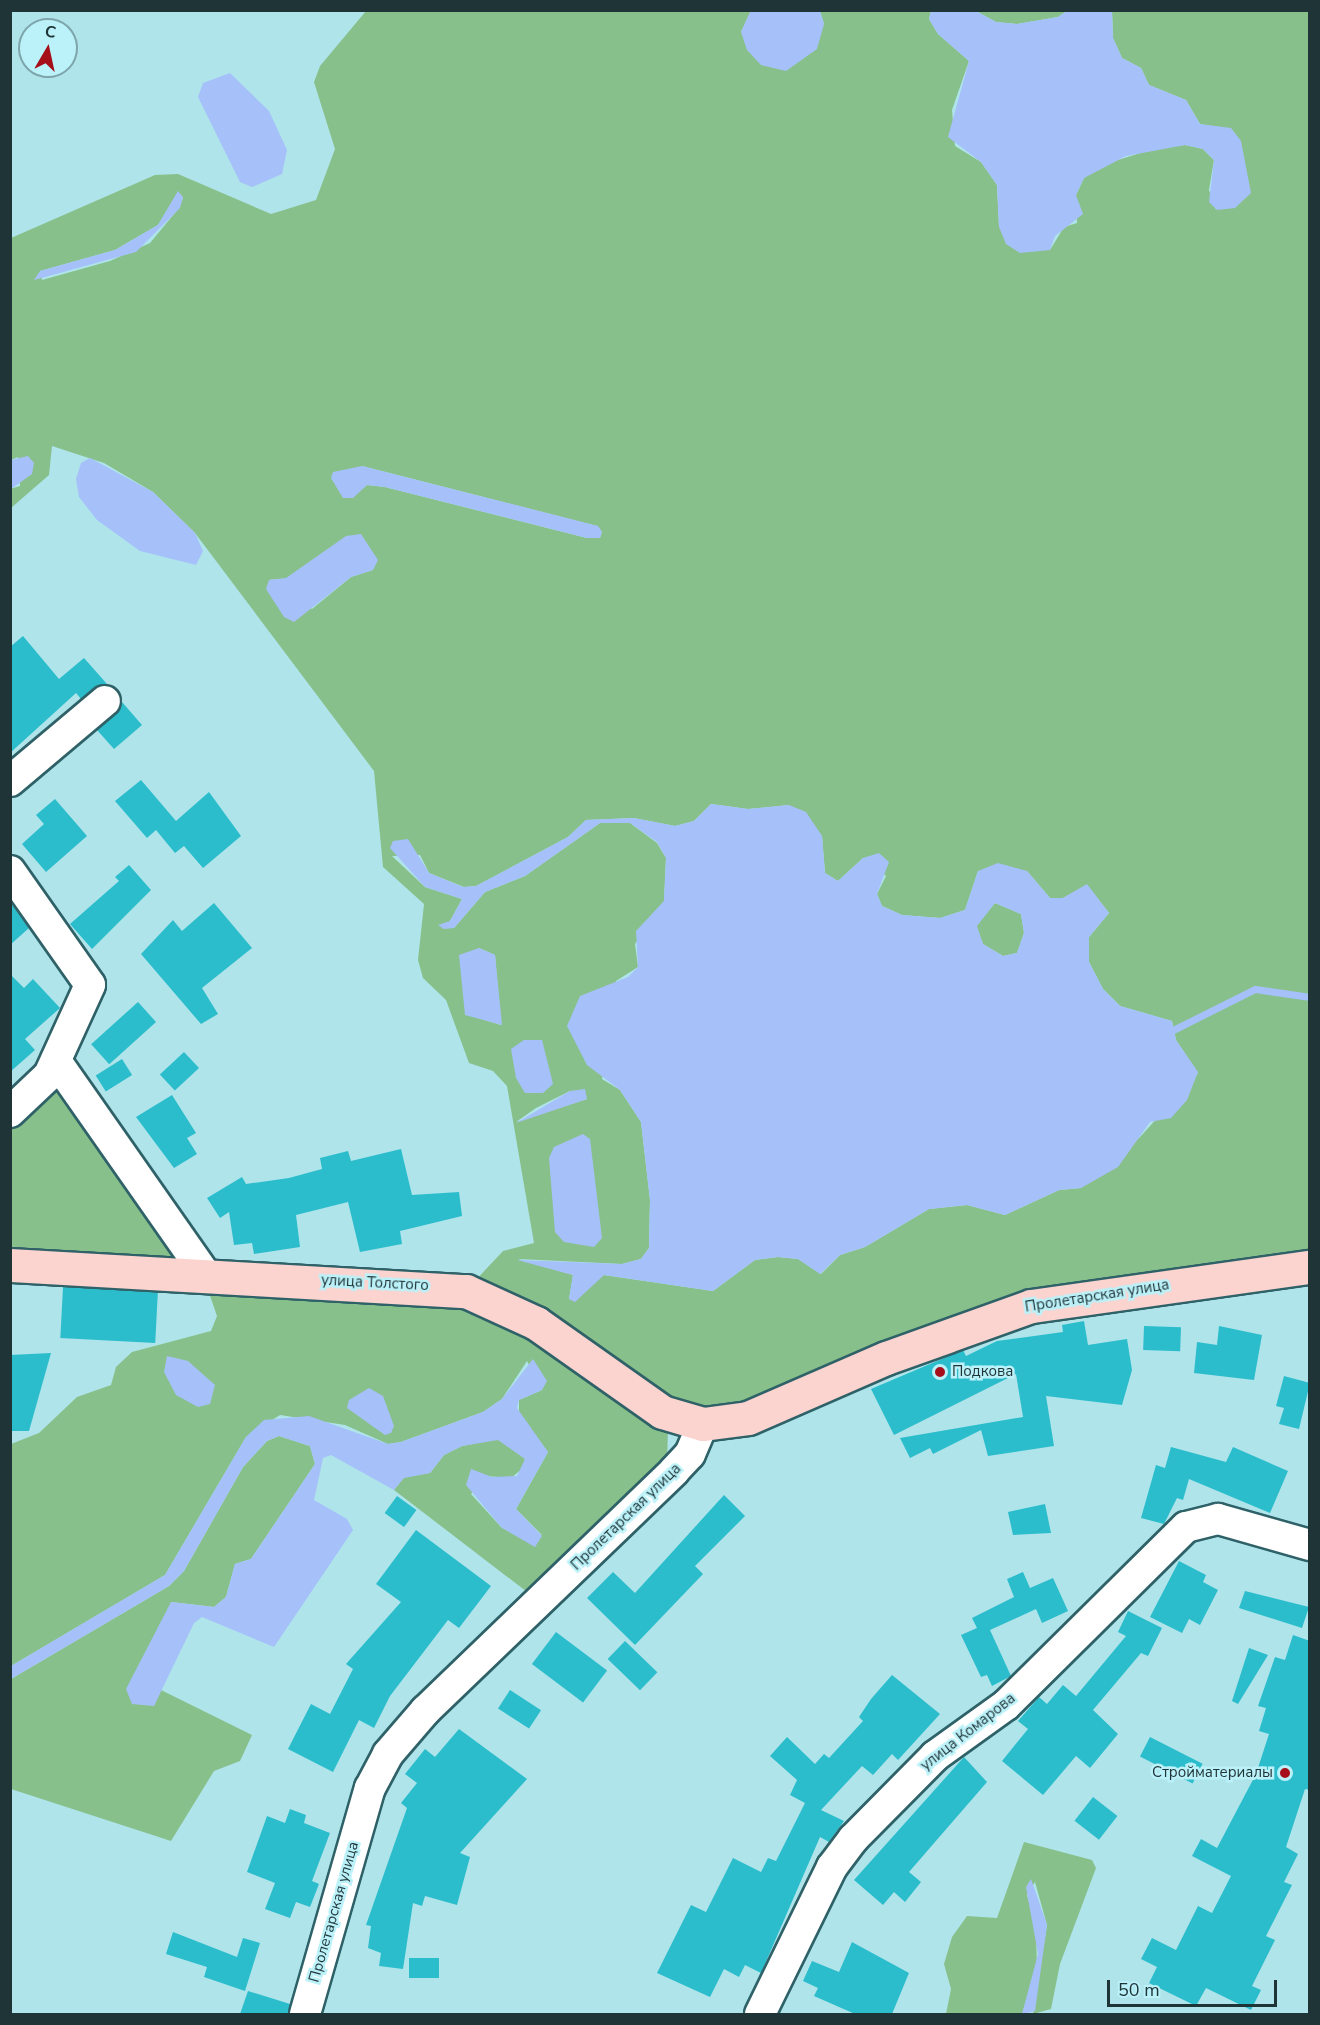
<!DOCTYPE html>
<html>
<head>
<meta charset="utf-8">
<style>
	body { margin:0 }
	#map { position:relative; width:1320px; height:2025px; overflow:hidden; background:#aee4ea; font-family:"Nunito Sans",sans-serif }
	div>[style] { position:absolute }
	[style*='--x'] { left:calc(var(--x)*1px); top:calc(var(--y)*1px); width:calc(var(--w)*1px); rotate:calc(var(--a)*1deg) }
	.green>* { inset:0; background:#88c08b }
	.water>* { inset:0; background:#a6c0fa }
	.stream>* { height:7px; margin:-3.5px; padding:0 3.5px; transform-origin:3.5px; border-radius:3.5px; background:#a6c0fa }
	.building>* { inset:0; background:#2bbdcc; transform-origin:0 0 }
	.roads { filter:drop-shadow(2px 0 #2f6268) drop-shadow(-2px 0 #2f6268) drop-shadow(0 2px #2f6268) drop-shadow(0 -2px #2f6268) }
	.minor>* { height:30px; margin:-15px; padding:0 15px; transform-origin:15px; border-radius:15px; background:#fff }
	.major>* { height:33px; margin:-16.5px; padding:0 16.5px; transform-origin:16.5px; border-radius:16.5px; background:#fbd3cf }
	.dots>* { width:16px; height:16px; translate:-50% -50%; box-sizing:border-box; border:3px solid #bbf1f8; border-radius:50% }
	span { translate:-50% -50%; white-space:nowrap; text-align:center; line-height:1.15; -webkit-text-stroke:5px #bbf1f8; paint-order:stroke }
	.street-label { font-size:15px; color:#1f3437 }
	.poi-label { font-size:15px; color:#1f3437 }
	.left { translate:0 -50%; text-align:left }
	.right { translate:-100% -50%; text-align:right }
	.frame { position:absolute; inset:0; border:12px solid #1f3437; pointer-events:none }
	.north { position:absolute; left:18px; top:18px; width:60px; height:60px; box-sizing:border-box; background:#bbf1f8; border:2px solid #7da5ab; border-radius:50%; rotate:9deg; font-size:16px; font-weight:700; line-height:24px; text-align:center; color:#1f3437 }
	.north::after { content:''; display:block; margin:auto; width:21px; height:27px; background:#a60e1a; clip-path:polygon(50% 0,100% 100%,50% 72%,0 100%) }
	.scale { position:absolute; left:1107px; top:1980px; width:170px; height:27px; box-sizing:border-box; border:3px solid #1f3437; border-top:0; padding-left:8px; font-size:18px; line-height:21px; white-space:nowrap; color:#1f3437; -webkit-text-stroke:4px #bbf1f8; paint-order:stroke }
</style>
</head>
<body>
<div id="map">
	<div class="green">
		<i style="clip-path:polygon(evenodd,366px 11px,751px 11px,741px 32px,824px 24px,820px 11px,931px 11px,929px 19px,938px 34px,969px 61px,952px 110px,955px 146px,981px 162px,997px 185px,999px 227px,1050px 250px,1064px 227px,1077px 223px,1076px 195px,1084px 178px,1099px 166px,1153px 149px,1185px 145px,1203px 149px,1214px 160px,1209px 190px,1216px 210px,1215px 127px,1200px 124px,1186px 100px,1149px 85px,1141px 68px,1122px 58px,1113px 38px,1112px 11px,1309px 11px,1309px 1258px,1066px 1290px,738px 1411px,678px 1404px,474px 1282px,503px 1251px,534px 1243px,507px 1086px,493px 1071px,469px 1063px,446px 1000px,423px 978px,418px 960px,424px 904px,383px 867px,374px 771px,195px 533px,153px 492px,104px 463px,52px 446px,49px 475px,11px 508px,10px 489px,20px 486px,18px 457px,11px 460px,11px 238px,155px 175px,178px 174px,271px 214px,316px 200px,335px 149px,314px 82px,320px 66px,366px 11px,178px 192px,183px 198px,179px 208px,150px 243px,110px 261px,42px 280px,40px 271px,115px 250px,158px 225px,178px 192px,366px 11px,362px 466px,597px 526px,602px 532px,600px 538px,587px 538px,385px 487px,367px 485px,353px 497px,362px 466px,366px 11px,373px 570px,351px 577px,312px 609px,269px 580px,373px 570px,366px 11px,711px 804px,748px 809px,789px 805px,822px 836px,825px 873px,838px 881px,863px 858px,886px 876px,877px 894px,882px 906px,902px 915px,940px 918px,965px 910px,978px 871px,1027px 871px,1050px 898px,1063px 898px,1087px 885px,1109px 913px,1089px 937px,1089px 962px,1103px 989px,1120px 1006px,1172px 1021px,1176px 1040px,1198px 1073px,1140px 1137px,1081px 1188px,1059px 1190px,1005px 1215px,967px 1205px,929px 1209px,865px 1247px,840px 1255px,821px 1274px,798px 1259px,778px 1257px,755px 1260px,713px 1291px,604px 1275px,569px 1299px,573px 1275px,518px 1259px,622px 1264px,641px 1259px,649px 1248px,650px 1200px,641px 1122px,620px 1090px,602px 1079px,616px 981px,638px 967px,635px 944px,664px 901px,666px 858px,657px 843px,630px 823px,600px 823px,525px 876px,485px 892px,454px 928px,450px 921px,462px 899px,425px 887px,392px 856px,420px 855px,429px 873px,464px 887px,476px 886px,568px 837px,586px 820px,634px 818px,675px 826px,694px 821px,711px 804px,366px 11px,479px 948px,495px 955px,501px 1025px,465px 1014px,479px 948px,366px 11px,570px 1091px,587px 1099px,516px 1122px,536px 1108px,570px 1091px)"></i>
		<i style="clip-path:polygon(976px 11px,1067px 11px,1058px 17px,1017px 24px,996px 22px)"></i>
		<i style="clip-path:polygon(995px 903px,1021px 914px,1024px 933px,1017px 953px,1003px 956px,983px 944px,976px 926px)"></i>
		<i style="clip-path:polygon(44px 1058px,191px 1264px,11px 1255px,11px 1092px)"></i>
		<i style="clip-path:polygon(206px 1284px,415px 1294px,504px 1317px,668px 1427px,667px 1464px,531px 1595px,394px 1490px,404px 1477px,430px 1473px,444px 1455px,462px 1446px,498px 1439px,517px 1449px,525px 1459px,523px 1468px,511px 1478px,486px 1476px,471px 1494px,502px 1528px,542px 1535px,516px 1509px,548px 1452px,519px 1416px,519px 1400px,542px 1390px,527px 1361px,502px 1399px,483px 1412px,401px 1442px,388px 1444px,345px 1425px,280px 1415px,246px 1437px,165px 1575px,11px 1666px,11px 1444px,39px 1433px,77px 1397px,111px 1385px,116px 1367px,132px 1352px,211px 1331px,217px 1316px)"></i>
		<i style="clip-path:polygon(279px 1436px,310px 1446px,315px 1464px,251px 1559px,235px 1564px,226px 1597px,214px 1607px,171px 1602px,154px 1706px,161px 1690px,252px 1735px,240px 1761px,214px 1771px,171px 1841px,11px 1789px,11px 1679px,169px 1586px,184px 1571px,243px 1467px,267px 1441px)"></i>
		<i style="clip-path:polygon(1024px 1842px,1092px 1860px,1096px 1868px,1060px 1964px,1051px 2009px,1033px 2014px,1047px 1925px,1035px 1882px,1027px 1895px,1036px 1929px,1037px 1969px,1022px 2014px,946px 2014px,951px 1989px,944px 1964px,952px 1937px,967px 1916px,997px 1918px)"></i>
	</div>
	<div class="water">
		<i style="clip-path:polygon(751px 10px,820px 11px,824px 24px,817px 49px,786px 71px,761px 65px,747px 50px,741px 32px)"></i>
		<i style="clip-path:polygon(931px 11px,976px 11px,996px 22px,1017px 24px,1058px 17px,1067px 11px,1112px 11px,1113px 38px,1122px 58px,1141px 68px,1149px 85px,1186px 100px,1200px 124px,1231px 128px,1241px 141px,1251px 193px,1235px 208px,1217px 210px,1209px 202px,1214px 160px,1203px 149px,1185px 145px,1126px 156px,1084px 178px,1076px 195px,1083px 214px,1055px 236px,1050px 250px,1020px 253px,1006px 244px,999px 227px,997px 185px,981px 162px,948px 137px,969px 61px,938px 34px,929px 19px)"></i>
		<i style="clip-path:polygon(230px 73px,269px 111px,287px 150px,282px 174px,252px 187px,240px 182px,198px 97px,203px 83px)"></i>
		<i style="clip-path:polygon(178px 191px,183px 197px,180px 208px,136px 252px,34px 280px,40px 271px,115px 250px,158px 225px)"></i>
		<i style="clip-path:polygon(28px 456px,34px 463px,32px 474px,11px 489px,11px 460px)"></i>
		<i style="clip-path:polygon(90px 458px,153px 492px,195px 533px,203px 551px,196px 565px,140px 551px,97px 520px,79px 497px,76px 479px,81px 463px)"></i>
		<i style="clip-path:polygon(362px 466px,598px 526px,602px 532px,600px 538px,587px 538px,385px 487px,367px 485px,353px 498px,343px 498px,331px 478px,333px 472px)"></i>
		<i style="clip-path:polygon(361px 534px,378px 560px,373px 570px,351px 577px,294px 622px,284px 617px,266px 589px,269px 580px,286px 578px,346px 536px)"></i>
		<i style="clip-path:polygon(evenodd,711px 804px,748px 809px,789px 805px,806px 812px,822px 836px,825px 873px,838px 881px,863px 858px,879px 853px,889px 862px,877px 894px,882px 906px,902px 915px,940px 918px,965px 910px,978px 871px,998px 863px,1027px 871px,1050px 898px,1063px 898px,1087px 884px,1109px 913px,1089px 937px,1089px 962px,1103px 989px,1120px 1006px,1172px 1021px,1176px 1040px,1198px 1072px,1187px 1100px,1171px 1118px,1150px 1122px,1118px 1167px,1081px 1188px,1059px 1190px,1005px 1215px,967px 1205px,929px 1209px,865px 1247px,840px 1255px,820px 1274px,798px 1259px,778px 1257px,755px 1260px,713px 1291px,604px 1275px,575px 1302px,569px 1299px,573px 1275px,517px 1260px,622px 1264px,641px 1259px,649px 1248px,650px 1200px,641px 1122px,620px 1090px,587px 1065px,567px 1026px,580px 996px,628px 977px,638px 967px,636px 931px,664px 901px,666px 858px,657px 842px,630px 823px,600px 823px,525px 876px,485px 892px,454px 928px,444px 929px,438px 925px,450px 921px,462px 899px,425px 887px,390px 848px,393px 841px,408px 839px,429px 873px,463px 887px,476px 886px,568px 837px,586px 820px,634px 818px,675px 826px,694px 821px,711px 804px,995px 903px,1021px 914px,1024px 933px,1017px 953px,1003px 956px,983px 944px,977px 926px,995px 903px)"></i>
		<i style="clip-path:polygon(479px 948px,495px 955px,502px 1025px,465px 1015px,459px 955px)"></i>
		<i style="clip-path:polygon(524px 1040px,542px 1040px,553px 1084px,543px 1093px,525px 1093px,516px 1078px,511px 1049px)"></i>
		<i style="clip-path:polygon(585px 1089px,587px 1099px,516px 1123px,570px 1091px)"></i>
		<i style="clip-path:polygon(583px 1134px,590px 1139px,602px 1238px,594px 1247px,564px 1242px,555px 1232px,549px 1158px,554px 1147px)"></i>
		<i style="clip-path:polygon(167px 1356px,188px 1361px,215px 1385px,210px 1404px,198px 1407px,176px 1395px,164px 1372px)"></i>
		<i style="clip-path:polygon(533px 1359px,547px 1381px,542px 1390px,519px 1400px,517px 1408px,548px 1452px,516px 1509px,542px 1536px,535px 1547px,502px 1528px,466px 1485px,471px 1469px,492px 1477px,517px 1476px,525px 1459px,498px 1440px,462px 1446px,444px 1455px,430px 1473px,404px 1478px,394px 1490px,331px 1455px,323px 1458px,314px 1500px,347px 1519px,353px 1530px,274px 1647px,202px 1617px,194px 1623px,154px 1706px,132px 1704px,126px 1689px,171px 1602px,214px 1607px,226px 1597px,235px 1564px,251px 1559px,315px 1464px,310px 1446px,279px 1436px,267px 1441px,243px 1467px,184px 1571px,169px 1586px,11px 1679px,11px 1666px,165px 1575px,246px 1437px,264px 1420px,309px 1416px,388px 1444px,401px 1442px,483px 1412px,502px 1399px)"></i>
		<i style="clip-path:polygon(369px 1388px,383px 1396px,394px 1426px,391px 1433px,385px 1435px,347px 1408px,349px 1400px)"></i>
		<i style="clip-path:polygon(1031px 1879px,1047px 1925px,1035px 2011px,1022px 2014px,1038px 1954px,1026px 1887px)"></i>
	</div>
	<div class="stream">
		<i style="--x:1167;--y:1033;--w:98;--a:-26.6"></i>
		<i style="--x:1255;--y:989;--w:56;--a:8.3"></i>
	</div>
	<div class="building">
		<i style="clip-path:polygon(23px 636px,59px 679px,84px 658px,107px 684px,81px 699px,76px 693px,10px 753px,10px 647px)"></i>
		<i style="clip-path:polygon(122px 702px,142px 725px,114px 749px,97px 730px)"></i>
		<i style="clip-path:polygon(141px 780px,176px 821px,209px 792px,241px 836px,203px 868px,184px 846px,175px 853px,156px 830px,147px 838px,115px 801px)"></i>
		<i style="clip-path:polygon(55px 799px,87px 836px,46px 872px,22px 844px,44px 824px,36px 815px)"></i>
		<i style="clip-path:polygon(129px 865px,151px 890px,92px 949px,70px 924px,119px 881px,115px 877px)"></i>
		<i style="clip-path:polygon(10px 902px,29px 928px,10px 945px)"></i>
		<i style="clip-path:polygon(214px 903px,252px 948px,202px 988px,218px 1014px,201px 1024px,141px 954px,173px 920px,182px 931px)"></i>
		<i style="clip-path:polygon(10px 974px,24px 988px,33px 979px,60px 1008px,25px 1039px,35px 1050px,10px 1072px)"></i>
		<i style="left:138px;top:1002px;width:27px;height:63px;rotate:48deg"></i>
		<i style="left:184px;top:1052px;width:22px;height:33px;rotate:47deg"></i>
		<i style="left:122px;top:1059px;width:19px;height:31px;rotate:58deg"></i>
		<i style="clip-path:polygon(172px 1095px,196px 1133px,187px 1138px,197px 1154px,174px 1168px,136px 1117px)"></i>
		<i style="clip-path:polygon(401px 1149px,412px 1195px,459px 1192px,462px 1216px,400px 1231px,402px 1244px,360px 1252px,348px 1202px,296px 1215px,300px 1247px,254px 1254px,252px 1243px,234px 1245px,229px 1212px,220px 1218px,207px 1198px,242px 1177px,246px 1184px,289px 1178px,322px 1169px,320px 1158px,348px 1151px,351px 1161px)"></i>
		<i style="left:63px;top:1287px;width:95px;height:51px;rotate:3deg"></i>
		<i style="clip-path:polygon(1084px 1321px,1088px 1345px,1127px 1339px,1132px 1370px,1122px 1405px,1046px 1396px,1054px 1446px,988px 1456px,981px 1430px,933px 1454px,930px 1448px,910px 1458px,900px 1438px,1023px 1417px,1016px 1374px,894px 1435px,871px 1389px,963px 1350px,966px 1356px,997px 1341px,1063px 1332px,1062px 1325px)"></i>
		<i style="left:1144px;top:1326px;width:37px;height:24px;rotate:2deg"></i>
		<i style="clip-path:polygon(1219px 1326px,1262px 1335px,1254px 1380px,1194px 1373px,1197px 1342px,1217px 1345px)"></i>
		<i style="clip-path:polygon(51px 1353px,29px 1431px,10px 1431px,10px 1355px)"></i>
		<i style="clip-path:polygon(1284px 1376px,1310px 1383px,1299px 1429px,1279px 1424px,1284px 1408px,1276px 1406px)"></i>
		<i style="clip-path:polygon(1171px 1447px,1226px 1462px,1233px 1447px,1288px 1471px,1270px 1513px,1189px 1479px,1183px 1500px,1177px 1498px,1164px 1524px,1141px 1518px,1156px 1465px,1165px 1468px)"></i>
		<i style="clip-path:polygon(724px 1495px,745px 1516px,695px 1566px,703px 1574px,635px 1645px,587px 1598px,613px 1572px,635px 1593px)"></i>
		<i style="left:397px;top:1496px;width:24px;height:21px;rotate:36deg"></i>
		<i style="clip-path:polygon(1045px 1504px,1051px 1533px,1013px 1535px,1008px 1512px)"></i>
		<i style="clip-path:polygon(416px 1530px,491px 1586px,459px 1628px,448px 1620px,390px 1696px,374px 1728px,359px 1720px,333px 1772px,288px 1749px,311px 1704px,330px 1714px,353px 1669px,346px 1664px,401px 1602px,376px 1584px)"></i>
		<i style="clip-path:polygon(1179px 1561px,1206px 1575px,1203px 1582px,1218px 1590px,1200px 1625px,1189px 1619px,1182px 1633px,1150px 1617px)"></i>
		<i style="clip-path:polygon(1023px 1572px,1030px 1588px,1053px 1578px,1068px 1611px,1042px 1623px,1036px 1609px,990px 1630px,1011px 1676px,992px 1686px,987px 1675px,981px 1677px,961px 1635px,977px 1628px,972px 1618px,1014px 1597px,1007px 1579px)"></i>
		<i style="clip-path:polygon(1245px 1591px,1309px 1607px,1302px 1628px,1239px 1608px)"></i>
		<i style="clip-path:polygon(1128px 1611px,1162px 1628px,1148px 1656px,1141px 1653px,1093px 1710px,1118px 1734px,1090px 1768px,1076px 1756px,1043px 1795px,1002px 1761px,1028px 1729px,1018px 1721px,1039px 1697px,1047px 1704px,1063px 1685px,1076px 1696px,1126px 1636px,1118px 1632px)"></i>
		<i style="left:556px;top:1632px;width:64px;height:40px;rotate:37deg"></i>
		<i style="clip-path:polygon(1293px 1635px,1310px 1641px,1310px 1790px,1305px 1789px,1286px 1847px,1298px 1854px,1284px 1882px,1292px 1885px,1266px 1936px,1275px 1940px,1252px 1986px,1261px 1990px,1251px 2010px,1206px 1988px,1196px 2006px,1149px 1983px,1157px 1967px,1141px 1959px,1152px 1938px,1176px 1950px,1198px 1906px,1212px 1913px,1231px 1876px,1192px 1856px,1201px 1839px,1217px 1848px,1256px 1774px,1269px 1734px,1259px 1731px,1266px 1708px,1258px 1706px,1275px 1657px,1285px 1660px)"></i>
		<i style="left:625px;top:1641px;width:45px;height:25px;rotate:44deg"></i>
		<i style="clip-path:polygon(1249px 1648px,1268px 1655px,1238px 1704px,1232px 1701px)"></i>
		<i style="clip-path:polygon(892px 1675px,940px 1714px,898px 1760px,892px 1754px,873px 1775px,862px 1766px,821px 1810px,844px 1821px,829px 1842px,820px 1837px,761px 1973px,745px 1965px,739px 1977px,724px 1969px,710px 1997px,657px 1973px,691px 1905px,706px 1912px,733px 1858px,761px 1872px,768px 1858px,776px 1861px,805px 1803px,790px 1795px,797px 1780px,770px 1756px,787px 1737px,815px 1764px,824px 1754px,829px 1758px,863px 1721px,859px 1717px,871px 1699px)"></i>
		<i style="left:510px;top:1690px;width:37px;height:22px;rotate:33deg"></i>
		<i style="clip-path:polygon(459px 1729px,527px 1779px,460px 1853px,470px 1857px,457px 1905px,425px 1896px,422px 1906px,413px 1903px,403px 1969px,379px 1966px,381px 1953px,368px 1948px,371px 1926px,366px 1925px,407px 1808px,401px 1803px,417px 1783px,405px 1774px,425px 1749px,435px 1757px)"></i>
		<i style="left:1150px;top:1737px;width:59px;height:22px;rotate:27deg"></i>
		<i style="clip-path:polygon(964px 1757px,987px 1782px,909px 1872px,921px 1882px,905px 1902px,894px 1892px,883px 1905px,854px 1880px)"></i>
		<i style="left:1093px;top:1797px;width:31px;height:30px;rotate:38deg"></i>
		<i style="clip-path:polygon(290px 1809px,306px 1815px,304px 1823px,330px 1833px,312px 1881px,319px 1884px,310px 1907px,296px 1902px,290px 1918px,265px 1909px,275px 1883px,247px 1872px,267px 1816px,285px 1823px)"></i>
		<i style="clip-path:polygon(173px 1932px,237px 1957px,243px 1938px,260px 1943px,245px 1991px,204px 1977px,207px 1967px,166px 1954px)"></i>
		<i style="clip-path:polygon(852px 1942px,909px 1973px,892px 2014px,855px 2014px,814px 1996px,818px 1988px,803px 1981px,812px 1961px,839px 1972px)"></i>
		<i style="left:409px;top:1958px;width:30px;height:20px"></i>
		<i style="clip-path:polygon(248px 1991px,290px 2004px,288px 2014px,240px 2014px)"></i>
	</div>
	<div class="roads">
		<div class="minor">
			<i style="--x:10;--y:781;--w:124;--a:-40.1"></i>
			<i style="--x:10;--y:871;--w:139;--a:54.9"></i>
			<i style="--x:90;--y:985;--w:99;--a:114.5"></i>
			<i style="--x:49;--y:1075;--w:54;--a:136.5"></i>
			<i style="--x:56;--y:1061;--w:260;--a:55"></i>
			<i style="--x:305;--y:2014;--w:235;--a:-74"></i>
			<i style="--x:370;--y:1788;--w:38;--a:-62"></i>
			<i style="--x:388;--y:1754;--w:57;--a:-49.3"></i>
			<i style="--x:425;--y:1711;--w:346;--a:-43.9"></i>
			<i style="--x:674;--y:1471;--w:23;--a:-47"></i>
			<i style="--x:690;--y:1454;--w:33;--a:-67"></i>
			<i style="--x:760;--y:2014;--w:164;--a:-63.9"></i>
			<i style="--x:832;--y:1867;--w:35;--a:-53"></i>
			<i style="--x:853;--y:1839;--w:117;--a:-45.3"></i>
			<i style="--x:935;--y:1756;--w:87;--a:-35.7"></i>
			<i style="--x:1006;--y:1705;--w:253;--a:-44.7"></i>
			<i style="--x:1186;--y:1527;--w:33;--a:-14"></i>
			<i style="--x:1218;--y:1519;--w:96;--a:15.8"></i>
		</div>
		<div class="major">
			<i style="--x:10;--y:1265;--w:457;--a:3.3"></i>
			<i style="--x:466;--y:1291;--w:77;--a:24.6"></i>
			<i style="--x:536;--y:1323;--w:154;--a:35.2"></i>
			<i style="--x:662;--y:1412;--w:43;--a:16.3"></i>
			<i style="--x:703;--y:1424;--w:45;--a:-7.6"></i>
			<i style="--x:748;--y:1418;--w:150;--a:-23.5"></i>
			<i style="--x:886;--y:1358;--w:154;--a:-19.7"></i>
			<i style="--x:1031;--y:1306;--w:282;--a:-8"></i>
		</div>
	</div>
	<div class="dots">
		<i style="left:940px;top:1372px;background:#a60e1a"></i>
		<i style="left:1285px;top:1773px;background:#a60e1a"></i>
	</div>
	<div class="street-label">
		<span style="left:375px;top:1283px;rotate:3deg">улица Толстого</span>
		<span style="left:1097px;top:1296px;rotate:-9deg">Пролетарская улица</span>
		<span style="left:626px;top:1517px;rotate:-44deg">Пролетарская улица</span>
		<span style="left:968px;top:1732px;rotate:-38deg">улица Комарова</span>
		<span style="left:334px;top:1912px;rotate:-74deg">Пролетарская улица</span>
	</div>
	<div class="poi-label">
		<span class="left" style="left:952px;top:1372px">Подкова</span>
		<span class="right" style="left:1273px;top:1773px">Стройматериалы</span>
	</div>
	<div class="frame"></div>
	<div class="north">С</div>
	<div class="scale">50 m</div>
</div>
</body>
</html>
